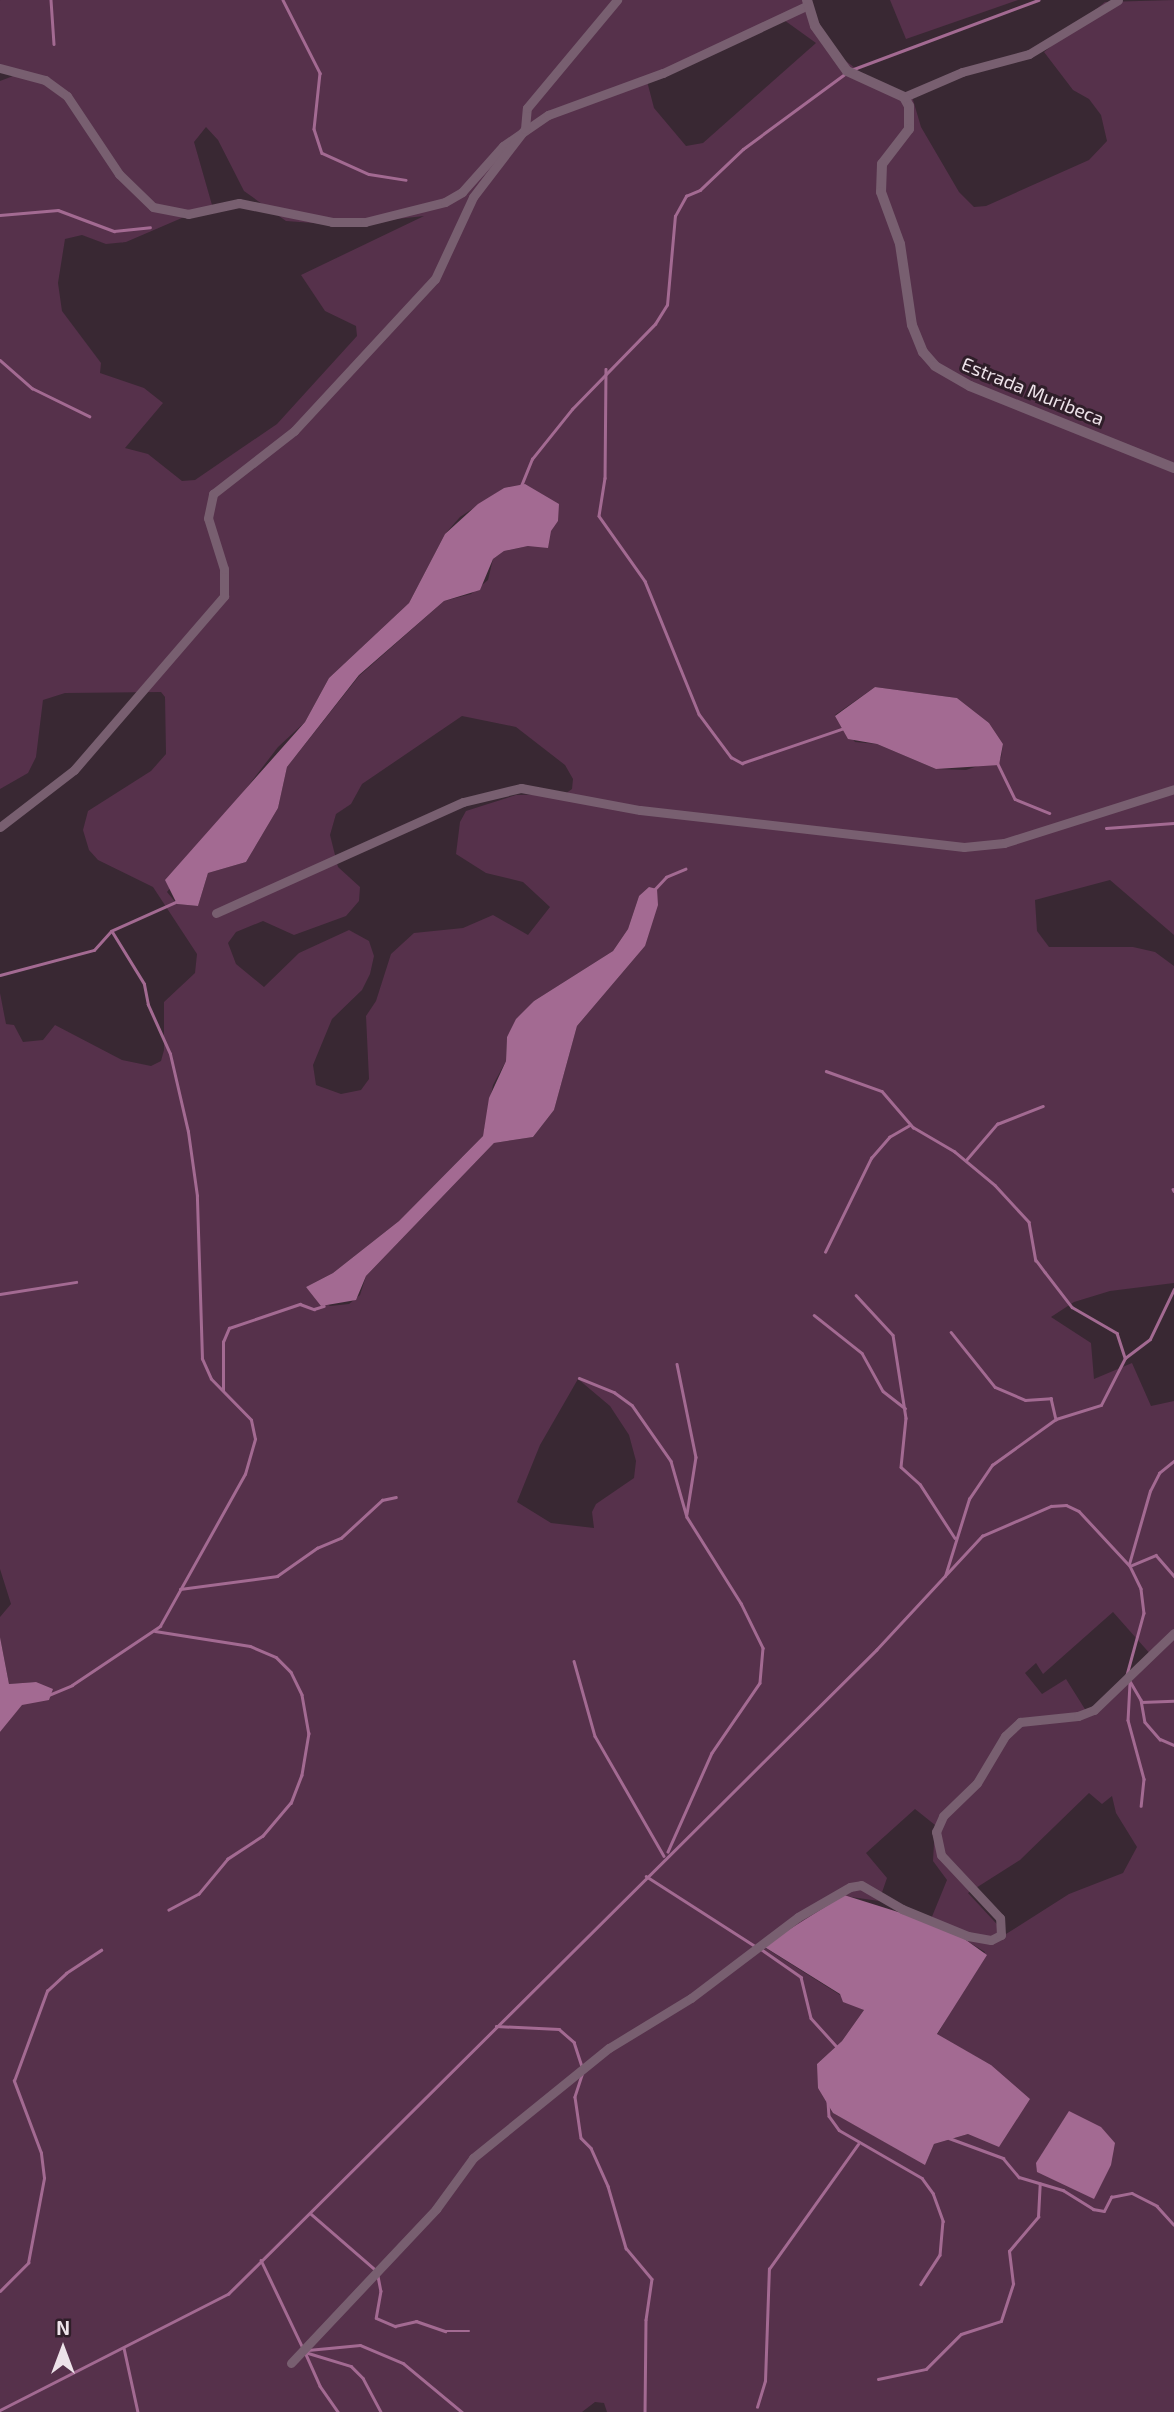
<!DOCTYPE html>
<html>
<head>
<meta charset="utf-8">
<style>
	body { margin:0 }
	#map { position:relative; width:1174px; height:2412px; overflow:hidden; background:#392833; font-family:"Exo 2",sans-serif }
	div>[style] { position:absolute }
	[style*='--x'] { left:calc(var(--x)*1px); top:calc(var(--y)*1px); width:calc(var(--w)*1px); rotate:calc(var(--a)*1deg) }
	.green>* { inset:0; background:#56314b }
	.water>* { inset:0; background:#a36a92 }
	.stream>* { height:2.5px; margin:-1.25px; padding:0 1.25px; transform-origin:1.25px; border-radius:1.25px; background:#a36a92 }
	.minor>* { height:9px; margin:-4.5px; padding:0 4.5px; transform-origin:4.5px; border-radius:4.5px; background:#785f70 }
	.tertiary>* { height:10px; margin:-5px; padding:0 5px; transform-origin:5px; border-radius:5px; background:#785f70 }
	span { translate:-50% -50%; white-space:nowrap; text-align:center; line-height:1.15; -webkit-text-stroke:6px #2f1e29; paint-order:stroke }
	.street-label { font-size:19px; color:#ede2e9 }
	.north { position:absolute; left:28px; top:2314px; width:70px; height:70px; -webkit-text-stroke:5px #2f1e29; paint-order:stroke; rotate:0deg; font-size:19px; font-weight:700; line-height:28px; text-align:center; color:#ede2e9 }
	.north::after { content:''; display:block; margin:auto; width:24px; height:32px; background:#ede2e9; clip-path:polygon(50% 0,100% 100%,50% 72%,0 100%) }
</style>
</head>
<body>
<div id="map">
	<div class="green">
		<i style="clip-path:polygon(evenodd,0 0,809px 0,830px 49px,884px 90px,911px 93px,921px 127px,959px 192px,974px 207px,986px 206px,1089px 160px,1107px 141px,1101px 115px,1089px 99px,1073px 90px,1044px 52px,1105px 2px,1174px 0,1174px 935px,1110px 880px,1035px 900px,1037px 931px,1049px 947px,1133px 947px,1155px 952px,1174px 966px,1174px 1283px,1110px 1291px,1074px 1302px,1051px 1317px,1091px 1343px,1094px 1379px,1132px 1363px,1151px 1406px,1174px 1401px,1174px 2412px,607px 2412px,604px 2403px,595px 2402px,582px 2412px,0 2412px,0 1732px,22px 1704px,34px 1702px,36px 1682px,9px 1684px,0 1637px,0 1617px,11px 1604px,0 1569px,0 993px,6px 1024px,14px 1025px,23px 1042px,43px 1040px,55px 1025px,122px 1060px,151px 1066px,161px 1061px,164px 1050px,164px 1002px,195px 973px,197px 954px,153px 887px,98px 860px,89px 850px,83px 830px,88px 811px,151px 771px,166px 754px,165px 697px,161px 692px,65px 693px,43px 700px,36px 757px,28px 773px,0 789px,0 81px,21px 73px,0 70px,0 0,784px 20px,816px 43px,703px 143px,686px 146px,654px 108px,647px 81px,784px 20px,0 0,206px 127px,218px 140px,244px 191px,286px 221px,341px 225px,424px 216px,301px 275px,325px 311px,356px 326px,357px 336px,277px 424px,195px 480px,182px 481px,148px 454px,125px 448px,163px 403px,144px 388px,100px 373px,101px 363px,62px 311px,58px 283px,65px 239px,82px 235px,106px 244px,126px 242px,212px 205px,194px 142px,206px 127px,0 0,504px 488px,558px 521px,528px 546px,504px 551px,493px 559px,488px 580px,471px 594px,444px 601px,359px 676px,287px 767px,278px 808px,246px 862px,208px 873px,198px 906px,177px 904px,167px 892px,278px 747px,305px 722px,329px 678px,409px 603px,445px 534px,460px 517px,504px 488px,0 0,875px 687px,957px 698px,989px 723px,1003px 744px,1001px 758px,966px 770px,936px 769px,877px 744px,855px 742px,835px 715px,875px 687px,0 0,462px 716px,516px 727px,565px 765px,573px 779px,572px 789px,565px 794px,516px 795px,466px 811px,460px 822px,456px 854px,486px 873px,523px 882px,550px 907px,528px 935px,493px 915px,463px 928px,414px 933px,391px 954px,376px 1001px,366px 1016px,369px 1079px,361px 1090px,341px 1094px,316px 1085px,313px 1065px,332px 1019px,362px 990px,370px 974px,374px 956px,369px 941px,349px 930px,299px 953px,264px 987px,236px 964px,228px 943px,236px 932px,263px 921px,294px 935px,346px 916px,359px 901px,360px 887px,338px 867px,330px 835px,336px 814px,351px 804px,362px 784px,462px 716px,0 0,639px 896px,645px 946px,577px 1026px,554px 1110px,533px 1137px,494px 1143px,366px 1276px,360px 1295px,349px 1304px,330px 1306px,319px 1299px,306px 1287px,333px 1273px,399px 1221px,483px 1136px,493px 1085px,506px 1061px,507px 1037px,534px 1001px,613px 951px,628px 929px,639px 896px,0 0,578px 1379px,610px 1406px,629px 1435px,636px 1461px,634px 1478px,596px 1504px,592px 1512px,594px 1528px,551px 1523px,517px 1502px,540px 1445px,578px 1379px,0 0,1113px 1612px,1152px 1656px,1088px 1714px,1066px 1679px,1042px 1694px,1025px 1673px,1036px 1663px,1043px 1674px,1113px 1612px,0 0,1089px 1793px,1102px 1804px,1112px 1796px,1116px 1813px,1137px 1847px,1123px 1873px,1069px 1894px,1006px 1934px,968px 1893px,1020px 1860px,1089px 1793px,0 0,915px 1809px,935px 1825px,933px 1861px,947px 1880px,931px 1919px,985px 1952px,937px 2035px,991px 2065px,968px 2134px,934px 2144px,925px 2164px,833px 2113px,817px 2064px,842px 2041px,864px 2010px,764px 1947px,844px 1896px,879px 1901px,887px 1878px,866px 1853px,915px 1809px)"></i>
		<i style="clip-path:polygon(890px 0,1018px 0,906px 39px)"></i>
	</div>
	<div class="water">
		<i style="clip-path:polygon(525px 484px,559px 504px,558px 521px,551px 531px,548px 548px,528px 546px,504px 551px,493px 559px,480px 590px,444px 601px,359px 675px,287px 767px,278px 808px,246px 862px,208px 873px,198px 906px,177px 904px,165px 880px,305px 722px,329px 678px,409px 603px,445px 534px,478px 504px,504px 488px)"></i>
		<i style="clip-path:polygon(875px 687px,957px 698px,989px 723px,1003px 744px,999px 765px,936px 769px,877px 744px,848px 739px,835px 716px)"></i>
		<i style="clip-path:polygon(649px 887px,657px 889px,658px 905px,645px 946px,577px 1026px,554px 1110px,533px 1137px,494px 1143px,366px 1276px,356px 1300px,321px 1306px,306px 1287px,333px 1273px,399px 1221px,483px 1136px,489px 1098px,506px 1061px,507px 1037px,516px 1019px,534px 1001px,613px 951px,628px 929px,639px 896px)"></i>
		<i style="clip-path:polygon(0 1637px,9px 1684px,36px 1682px,53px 1689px,49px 1700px,22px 1705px,0 1732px)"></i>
		<i style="clip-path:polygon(844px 1895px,949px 1928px,987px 1955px,937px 2034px,991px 2065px,1030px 2099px,999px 2147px,968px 2134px,934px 2144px,925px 2165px,833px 2113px,818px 2088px,817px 2064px,842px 2041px,864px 2010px,843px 2002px,840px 1994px,763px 1946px)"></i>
		<i style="clip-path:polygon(1069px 2111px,1101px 2127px,1115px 2143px,1111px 2165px,1094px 2199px,1037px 2172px,1036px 2163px)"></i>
	</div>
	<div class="stream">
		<i style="--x:51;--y:0;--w:44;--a:86.1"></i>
		<i style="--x:283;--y:0;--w:82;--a:63.1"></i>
		<i style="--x:320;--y:73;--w:56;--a:96.1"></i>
		<i style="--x:314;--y:129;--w:25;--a:72"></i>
		<i style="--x:322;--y:153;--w:51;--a:24.1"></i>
		<i style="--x:369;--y:174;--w:37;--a:9"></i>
		<i style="--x:851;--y:70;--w:200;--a:-20.5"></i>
		<i style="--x:0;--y:215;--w:58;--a:-4.9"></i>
		<i style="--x:58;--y:210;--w:60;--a:20.6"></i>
		<i style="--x:114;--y:231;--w:36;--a:-6"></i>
		<i style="--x:0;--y:360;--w:43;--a:41.2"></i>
		<i style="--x:32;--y:388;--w:64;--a:26.2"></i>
		<i style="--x:606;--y:369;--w:109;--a:90.5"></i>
		<i style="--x:605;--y:478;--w:38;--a:99"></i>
		<i style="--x:599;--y:516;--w:80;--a:54.7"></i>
		<i style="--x:645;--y:581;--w:144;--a:67.9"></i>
		<i style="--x:699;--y:714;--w:54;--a:53.3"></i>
		<i style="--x:731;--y:757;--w:13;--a:29"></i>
		<i style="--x:742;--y:763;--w:108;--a:-18.9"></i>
		<i style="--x:521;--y:486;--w:29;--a:-68"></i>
		<i style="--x:532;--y:459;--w:64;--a:-51.3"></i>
		<i style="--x:572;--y:409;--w:119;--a:-45.7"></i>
		<i style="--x:655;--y:324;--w:22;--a:-58"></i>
		<i style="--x:667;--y:305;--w:89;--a:-84.9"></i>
		<i style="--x:675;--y:216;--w:23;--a:-61"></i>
		<i style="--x:686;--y:196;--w:15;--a:-23"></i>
		<i style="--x:700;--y:190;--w:59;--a:-43.6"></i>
		<i style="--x:743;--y:149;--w:128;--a:-36.4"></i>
		<i style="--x:997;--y:762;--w:41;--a:64.1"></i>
		<i style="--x:1015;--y:799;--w:37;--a:22"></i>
		<i style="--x:1106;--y:828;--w:68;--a:-4.2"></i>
		<i style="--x:653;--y:891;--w:19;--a:-47"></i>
		<i style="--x:666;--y:877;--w:21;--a:-23"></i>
		<i style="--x:0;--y:975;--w:97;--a:-14.9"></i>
		<i style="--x:94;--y:950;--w:25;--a:-48"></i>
		<i style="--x:111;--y:931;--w:73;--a:-24.1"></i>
		<i style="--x:826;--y:1071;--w:59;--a:19.7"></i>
		<i style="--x:882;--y:1091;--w:48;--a:49.3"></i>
		<i style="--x:913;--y:1127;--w:48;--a:30.3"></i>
		<i style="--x:954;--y:1151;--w:53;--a:39.7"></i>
		<i style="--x:995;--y:1185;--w:50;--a:47.4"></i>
		<i style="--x:1029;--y:1222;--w:39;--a:80"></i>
		<i style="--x:1036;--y:1260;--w:15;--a:53"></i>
		<i style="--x:1045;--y:1272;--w:44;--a:52.4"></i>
		<i style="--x:1072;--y:1307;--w:52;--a:30"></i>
		<i style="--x:1117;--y:1333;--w:26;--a:72"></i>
		<i style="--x:966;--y:1160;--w:48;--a:-49.3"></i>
		<i style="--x:997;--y:1124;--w:49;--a:-21.4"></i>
		<i style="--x:1173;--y:1189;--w:2;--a:63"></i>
		<i style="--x:825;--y:1252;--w:105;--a:-63.9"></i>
		<i style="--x:871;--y:1158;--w:28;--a:-49"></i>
		<i style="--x:889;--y:1137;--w:24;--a:-30"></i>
		<i style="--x:0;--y:1294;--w:77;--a:-9"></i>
		<i style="--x:856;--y:1295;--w:54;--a:47.2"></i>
		<i style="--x:893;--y:1335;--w:84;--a:81.1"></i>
		<i style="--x:906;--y:1418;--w:49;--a:95.8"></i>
		<i style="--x:901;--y:1467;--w:25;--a:42"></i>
		<i style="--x:920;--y:1484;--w:64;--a:57.1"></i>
		<i style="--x:814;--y:1315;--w:61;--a:38.4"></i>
		<i style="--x:862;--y:1353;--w:43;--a:61.1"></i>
		<i style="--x:883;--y:1391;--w:28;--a:38"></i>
		<i style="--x:951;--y:1332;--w:70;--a:51.3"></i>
		<i style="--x:995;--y:1387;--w:33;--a:23"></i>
		<i style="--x:1025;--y:1400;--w:26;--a:-4"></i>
		<i style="--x:1051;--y:1398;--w:22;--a:77"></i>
		<i style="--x:677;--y:1364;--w:95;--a:78.5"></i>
		<i style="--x:696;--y:1457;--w:58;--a:99"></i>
		<i style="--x:579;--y:1378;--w:38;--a:22"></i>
		<i style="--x:614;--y:1392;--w:22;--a:36"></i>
		<i style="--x:632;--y:1405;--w:68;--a:55.1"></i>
		<i style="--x:671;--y:1461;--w:58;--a:74.1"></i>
		<i style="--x:687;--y:1517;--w:102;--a:57.9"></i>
		<i style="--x:741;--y:1603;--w:50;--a:63.9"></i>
		<i style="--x:763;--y:1648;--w:35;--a:95"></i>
		<i style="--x:760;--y:1683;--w:85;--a:124.4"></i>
		<i style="--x:712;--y:1753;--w:108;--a:114"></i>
		<i style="--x:223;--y:1390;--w:48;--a:-90"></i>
		<i style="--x:223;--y:1342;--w:15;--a:-67"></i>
		<i style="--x:229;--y:1328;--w:75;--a:-18.7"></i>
		<i style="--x:300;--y:1304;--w:15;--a:20"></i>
		<i style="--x:314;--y:1309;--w:10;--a:-17"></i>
		<i style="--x:1129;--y:1564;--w:76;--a:-74"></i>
		<i style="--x:1150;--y:1491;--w:20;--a:-63"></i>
		<i style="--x:1159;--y:1473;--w:19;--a:-39"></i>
		<i style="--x:1130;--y:1566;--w:28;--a:-23"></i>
		<i style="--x:1156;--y:1555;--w:28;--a:49"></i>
		<i style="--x:945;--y:1576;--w:81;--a:-72.7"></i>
		<i style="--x:969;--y:1499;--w:41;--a:-55.9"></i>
		<i style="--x:992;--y:1465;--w:79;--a:-35.7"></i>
		<i style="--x:1056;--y:1419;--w:47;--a:-17.3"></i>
		<i style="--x:1101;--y:1405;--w:53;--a:-62.9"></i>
		<i style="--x:1125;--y:1358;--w:31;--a:-37"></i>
		<i style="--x:1150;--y:1339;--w:55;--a:-64.4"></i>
		<i style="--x:180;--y:1589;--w:98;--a:-7.6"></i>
		<i style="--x:277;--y:1576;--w:49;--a:-35"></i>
		<i style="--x:317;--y:1548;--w:26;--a:-23"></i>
		<i style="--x:341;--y:1538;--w:56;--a:-42.8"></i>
		<i style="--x:382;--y:1500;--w:14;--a:-12"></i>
		<i style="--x:155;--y:1631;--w:96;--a:9"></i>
		<i style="--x:250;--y:1646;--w:28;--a:23"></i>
		<i style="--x:276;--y:1657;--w:21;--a:45"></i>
		<i style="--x:291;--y:1672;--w:25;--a:64"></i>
		<i style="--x:302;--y:1695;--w:39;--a:80"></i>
		<i style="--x:309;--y:1733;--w:43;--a:99.5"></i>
		<i style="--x:302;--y:1775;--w:30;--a:111"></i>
		<i style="--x:291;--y:1803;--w:43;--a:130.3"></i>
		<i style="--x:263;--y:1836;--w:42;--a:146.7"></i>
		<i style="--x:228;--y:1859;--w:45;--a:129.6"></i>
		<i style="--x:199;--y:1894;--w:34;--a:152"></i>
		<i style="--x:574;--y:1661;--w:78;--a:74.4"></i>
		<i style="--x:595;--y:1736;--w:138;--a:60.1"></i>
		<i style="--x:1130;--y:1681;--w:22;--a:60"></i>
		<i style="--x:1141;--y:1700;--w:22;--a:80"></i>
		<i style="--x:1145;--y:1722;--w:23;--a:49"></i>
		<i style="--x:1160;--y:1739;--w:15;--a:23"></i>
		<i style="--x:1130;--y:1683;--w:37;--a:93"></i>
		<i style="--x:1128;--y:1720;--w:61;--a:74.8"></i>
		<i style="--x:1144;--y:1779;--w:27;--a:96"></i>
		<i style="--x:49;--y:1695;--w:25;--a:-23"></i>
		<i style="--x:72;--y:1685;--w:106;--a:-33.8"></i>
		<i style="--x:160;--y:1626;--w:174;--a:-60.8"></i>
		<i style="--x:245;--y:1474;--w:36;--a:-74"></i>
		<i style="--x:255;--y:1439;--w:19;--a:-102"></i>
		<i style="--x:251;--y:1420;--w:57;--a:-134.3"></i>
		<i style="--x:211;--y:1379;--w:22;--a:-114"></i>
		<i style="--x:202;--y:1359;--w:163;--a:-91.8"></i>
		<i style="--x:197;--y:1196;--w:65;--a:-98"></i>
		<i style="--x:188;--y:1132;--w:80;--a:-103"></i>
		<i style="--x:170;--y:1054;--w:54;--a:-114.2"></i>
		<i style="--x:148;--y:1005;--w:21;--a:-101"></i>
		<i style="--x:144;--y:984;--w:61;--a:-121.6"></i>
		<i style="--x:1141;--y:1702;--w:33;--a:-2"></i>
		<i style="--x:646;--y:1876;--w:130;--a:32.7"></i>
		<i style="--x:761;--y:1949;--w:49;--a:35"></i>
		<i style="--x:801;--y:1977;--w:42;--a:76.3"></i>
		<i style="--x:811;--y:2018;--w:40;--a:48"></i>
		<i style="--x:496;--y:2026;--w:63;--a:2.7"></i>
		<i style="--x:559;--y:2029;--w:20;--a:41"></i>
		<i style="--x:574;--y:2042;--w:25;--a:72"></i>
		<i style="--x:583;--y:2072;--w:26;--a:108"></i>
		<i style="--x:575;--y:2097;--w:41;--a:81.7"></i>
		<i style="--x:581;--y:2138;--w:14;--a:45"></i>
		<i style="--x:591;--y:2148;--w:42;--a:65.9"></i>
		<i style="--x:608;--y:2186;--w:65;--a:73.8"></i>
		<i style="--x:626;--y:2248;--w:40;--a:50"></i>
		<i style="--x:652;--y:2279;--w:41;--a:98.3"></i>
		<i style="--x:646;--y:2320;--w:92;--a:90.6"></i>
		<i style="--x:828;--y:2102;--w:14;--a:86"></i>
		<i style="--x:829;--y:2116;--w:17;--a:54"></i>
		<i style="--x:839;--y:2130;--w:96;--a:30"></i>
		<i style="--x:922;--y:2178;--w:19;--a:54"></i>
		<i style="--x:933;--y:2193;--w:30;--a:70"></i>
		<i style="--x:943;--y:2221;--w:34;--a:95"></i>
		<i style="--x:940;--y:2255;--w:35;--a:123"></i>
		<i style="--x:949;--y:2138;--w:58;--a:20.3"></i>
		<i style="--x:1003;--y:2158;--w:25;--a:50"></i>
		<i style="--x:1019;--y:2177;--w:46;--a:16.5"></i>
		<i style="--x:1063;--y:2190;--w:36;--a:32"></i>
		<i style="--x:1093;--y:2209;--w:11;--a:10"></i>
		<i style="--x:1104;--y:2211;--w:16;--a:-63"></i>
		<i style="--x:1111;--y:2197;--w:21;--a:-11"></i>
		<i style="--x:1132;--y:2193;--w:28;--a:27"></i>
		<i style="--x:1157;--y:2206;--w:25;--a:48"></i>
		<i style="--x:310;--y:2213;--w:89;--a:40.9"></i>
		<i style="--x:377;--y:2271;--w:20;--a:79"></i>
		<i style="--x:381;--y:2291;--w:27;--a:100"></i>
		<i style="--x:376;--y:2318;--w:21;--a:23"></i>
		<i style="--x:395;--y:2326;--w:22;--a:-13"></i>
		<i style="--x:416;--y:2321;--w:31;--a:19"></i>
		<i style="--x:445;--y:2331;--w:24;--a:0"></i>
		<i style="--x:261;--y:2260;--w:95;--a:64.5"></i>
		<i style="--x:0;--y:2291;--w:40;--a:-45"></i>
		<i style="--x:28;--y:2263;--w:86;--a:-79.3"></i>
		<i style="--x:44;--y:2178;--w:25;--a:-97"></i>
		<i style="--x:41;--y:2153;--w:77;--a:-110.6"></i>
		<i style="--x:14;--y:2081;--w:96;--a:-69.9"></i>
		<i style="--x:47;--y:1991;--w:26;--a:-43"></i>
		<i style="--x:66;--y:1973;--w:42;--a:-33.3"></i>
		<i style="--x:124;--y:2348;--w:66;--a:77.7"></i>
		<i style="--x:308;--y:2350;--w:52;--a:-5.5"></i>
		<i style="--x:360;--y:2345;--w:47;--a:22.7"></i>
		<i style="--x:403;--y:2363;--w:77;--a:39.7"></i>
		<i style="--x:305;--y:2352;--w:37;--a:66"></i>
		<i style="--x:320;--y:2386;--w:32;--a:55"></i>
		<i style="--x:305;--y:2352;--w:48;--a:16.9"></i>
		<i style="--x:351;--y:2366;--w:17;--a:45"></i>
		<i style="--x:363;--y:2378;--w:38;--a:62"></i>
		<i style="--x:878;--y:2379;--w:49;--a:-11.8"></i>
		<i style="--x:926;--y:2369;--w:49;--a:-45"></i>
		<i style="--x:961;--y:2334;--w:42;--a:-18"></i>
		<i style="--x:1001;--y:2321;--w:39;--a:-72"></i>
		<i style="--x:1013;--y:2284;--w:33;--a:-97"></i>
		<i style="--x:1009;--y:2251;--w:45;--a:-49.5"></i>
		<i style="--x:1038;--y:2217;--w:33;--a:-87"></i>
		<i style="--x:757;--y:2407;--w:27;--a:-73"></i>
		<i style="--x:765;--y:2381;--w:112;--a:-88"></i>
		<i style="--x:769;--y:2269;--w:153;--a:-54.5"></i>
		<i style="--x:0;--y:2410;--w:256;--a:-27"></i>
		<i style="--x:228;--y:2294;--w:914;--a:-44.82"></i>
		<i style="--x:876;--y:1650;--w:156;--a:-47.1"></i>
		<i style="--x:982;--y:1536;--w:75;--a:-23.5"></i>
		<i style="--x:1051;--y:1506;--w:15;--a:-4"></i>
		<i style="--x:1066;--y:1505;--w:14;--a:25"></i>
		<i style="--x:1079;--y:1511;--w:75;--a:47.2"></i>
		<i style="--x:1130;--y:1566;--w:25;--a:64"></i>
		<i style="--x:1141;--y:1589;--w:24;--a:83"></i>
		<i style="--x:1144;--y:1613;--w:64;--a:105.3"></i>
	</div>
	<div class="minor">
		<i style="--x:0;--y:68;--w:47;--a:14.9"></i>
		<i style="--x:45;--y:80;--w:27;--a:36"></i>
		<i style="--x:67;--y:96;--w:94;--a:56.3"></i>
		<i style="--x:119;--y:174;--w:47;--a:44.1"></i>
		<i style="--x:153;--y:207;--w:36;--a:11"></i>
		<i style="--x:188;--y:214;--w:52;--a:-12.2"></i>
		<i style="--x:239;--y:203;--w:95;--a:11.5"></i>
		<i style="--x:332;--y:222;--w:33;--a:0"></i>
		<i style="--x:365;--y:222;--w:82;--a:-14"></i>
		<i style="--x:445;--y:202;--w:20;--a:-30"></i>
		<i style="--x:462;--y:192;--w:62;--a:-48.3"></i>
		<i style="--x:503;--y:146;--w:55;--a:-34.6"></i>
		<i style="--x:548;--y:115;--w:122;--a:-20.1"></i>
		<i style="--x:663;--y:73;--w:158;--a:-25.1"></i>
		<i style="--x:904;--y:97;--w:63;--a:-23.3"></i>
		<i style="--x:962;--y:72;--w:69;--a:-15"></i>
		<i style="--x:1029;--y:54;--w:104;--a:-31.2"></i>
		<i style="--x:0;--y:827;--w:93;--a:-37.6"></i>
		<i style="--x:74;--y:770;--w:230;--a:-49.2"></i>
		<i style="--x:224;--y:596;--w:27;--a:-90"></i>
		<i style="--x:224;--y:569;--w:53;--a:-107.4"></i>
		<i style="--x:208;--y:518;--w:25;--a:-78"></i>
		<i style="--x:213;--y:494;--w:103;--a:-37.9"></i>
		<i style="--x:294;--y:431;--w:207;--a:-47.2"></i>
		<i style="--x:435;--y:279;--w:90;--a:-65.1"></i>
		<i style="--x:473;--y:197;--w:86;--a:-52.6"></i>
		<i style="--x:525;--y:129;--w:21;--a:-85"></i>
		<i style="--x:527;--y:108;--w:141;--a:-50.2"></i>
		<i style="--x:216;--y:913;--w:271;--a:-24.2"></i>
		<i style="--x:463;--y:802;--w:60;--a:-13.6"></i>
		<i style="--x:521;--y:788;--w:121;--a:10.5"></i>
		<i style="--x:640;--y:810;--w:326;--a:6.5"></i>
		<i style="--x:964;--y:847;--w:40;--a:-5.7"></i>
		<i style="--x:1004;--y:843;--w:178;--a:-17.6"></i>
		<i style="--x:291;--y:2363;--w:212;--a:-46.7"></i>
		<i style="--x:436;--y:2209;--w:63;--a:-54"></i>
		<i style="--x:473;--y:2158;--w:175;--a:-39"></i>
		<i style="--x:609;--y:2048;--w:96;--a:-31.4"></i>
		<i style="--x:691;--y:1998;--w:134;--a:-37.1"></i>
		<i style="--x:798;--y:1917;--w:60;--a:-30"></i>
		<i style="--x:850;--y:1887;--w:11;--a:-10"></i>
		<i style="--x:861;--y:1885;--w:48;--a:30.3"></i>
		<i style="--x:902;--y:1909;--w:71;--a:22.2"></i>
		<i style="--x:968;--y:1936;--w:23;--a:10"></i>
		<i style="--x:991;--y:1940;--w:11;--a:-27"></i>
		<i style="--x:1001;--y:1935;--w:17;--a:-93"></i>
		<i style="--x:1000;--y:1918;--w:86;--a:-133.1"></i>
		<i style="--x:941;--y:1855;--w:24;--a:-102"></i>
		<i style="--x:936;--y:1832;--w:17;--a:-66"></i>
		<i style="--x:943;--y:1816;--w:47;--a:-44.1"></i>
		<i style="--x:977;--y:1783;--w:55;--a:-59.2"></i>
		<i style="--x:1005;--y:1736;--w:21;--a:-43"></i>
		<i style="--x:1020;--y:1722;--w:58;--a:-5.9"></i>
		<i style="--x:1078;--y:1716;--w:17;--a:-21"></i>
		<i style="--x:1094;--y:1710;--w:111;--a:-43.9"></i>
	</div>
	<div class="tertiary">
		<i style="--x:807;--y:0;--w:27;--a:73"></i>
		<i style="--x:815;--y:26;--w:55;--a:54.6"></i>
		<i style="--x:847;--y:71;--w:63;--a:24.5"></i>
		<i style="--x:904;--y:97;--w:10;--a:61"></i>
		<i style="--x:909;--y:106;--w:23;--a:90"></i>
		<i style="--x:909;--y:129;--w:44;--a:127.6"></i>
		<i style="--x:882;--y:164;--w:28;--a:92"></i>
		<i style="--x:881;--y:192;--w:55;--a:69.9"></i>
		<i style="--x:900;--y:244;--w:82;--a:81.6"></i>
		<i style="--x:912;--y:325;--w:29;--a:68"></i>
		<i style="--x:923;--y:352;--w:18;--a:49"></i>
		<i style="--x:935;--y:366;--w:40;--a:29.7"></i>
		<i style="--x:970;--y:386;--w:220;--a:21.9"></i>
	</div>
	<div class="street-label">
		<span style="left:1033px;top:391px;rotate:22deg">Estrada Muribeca</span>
	</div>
	<div class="north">N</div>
</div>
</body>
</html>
